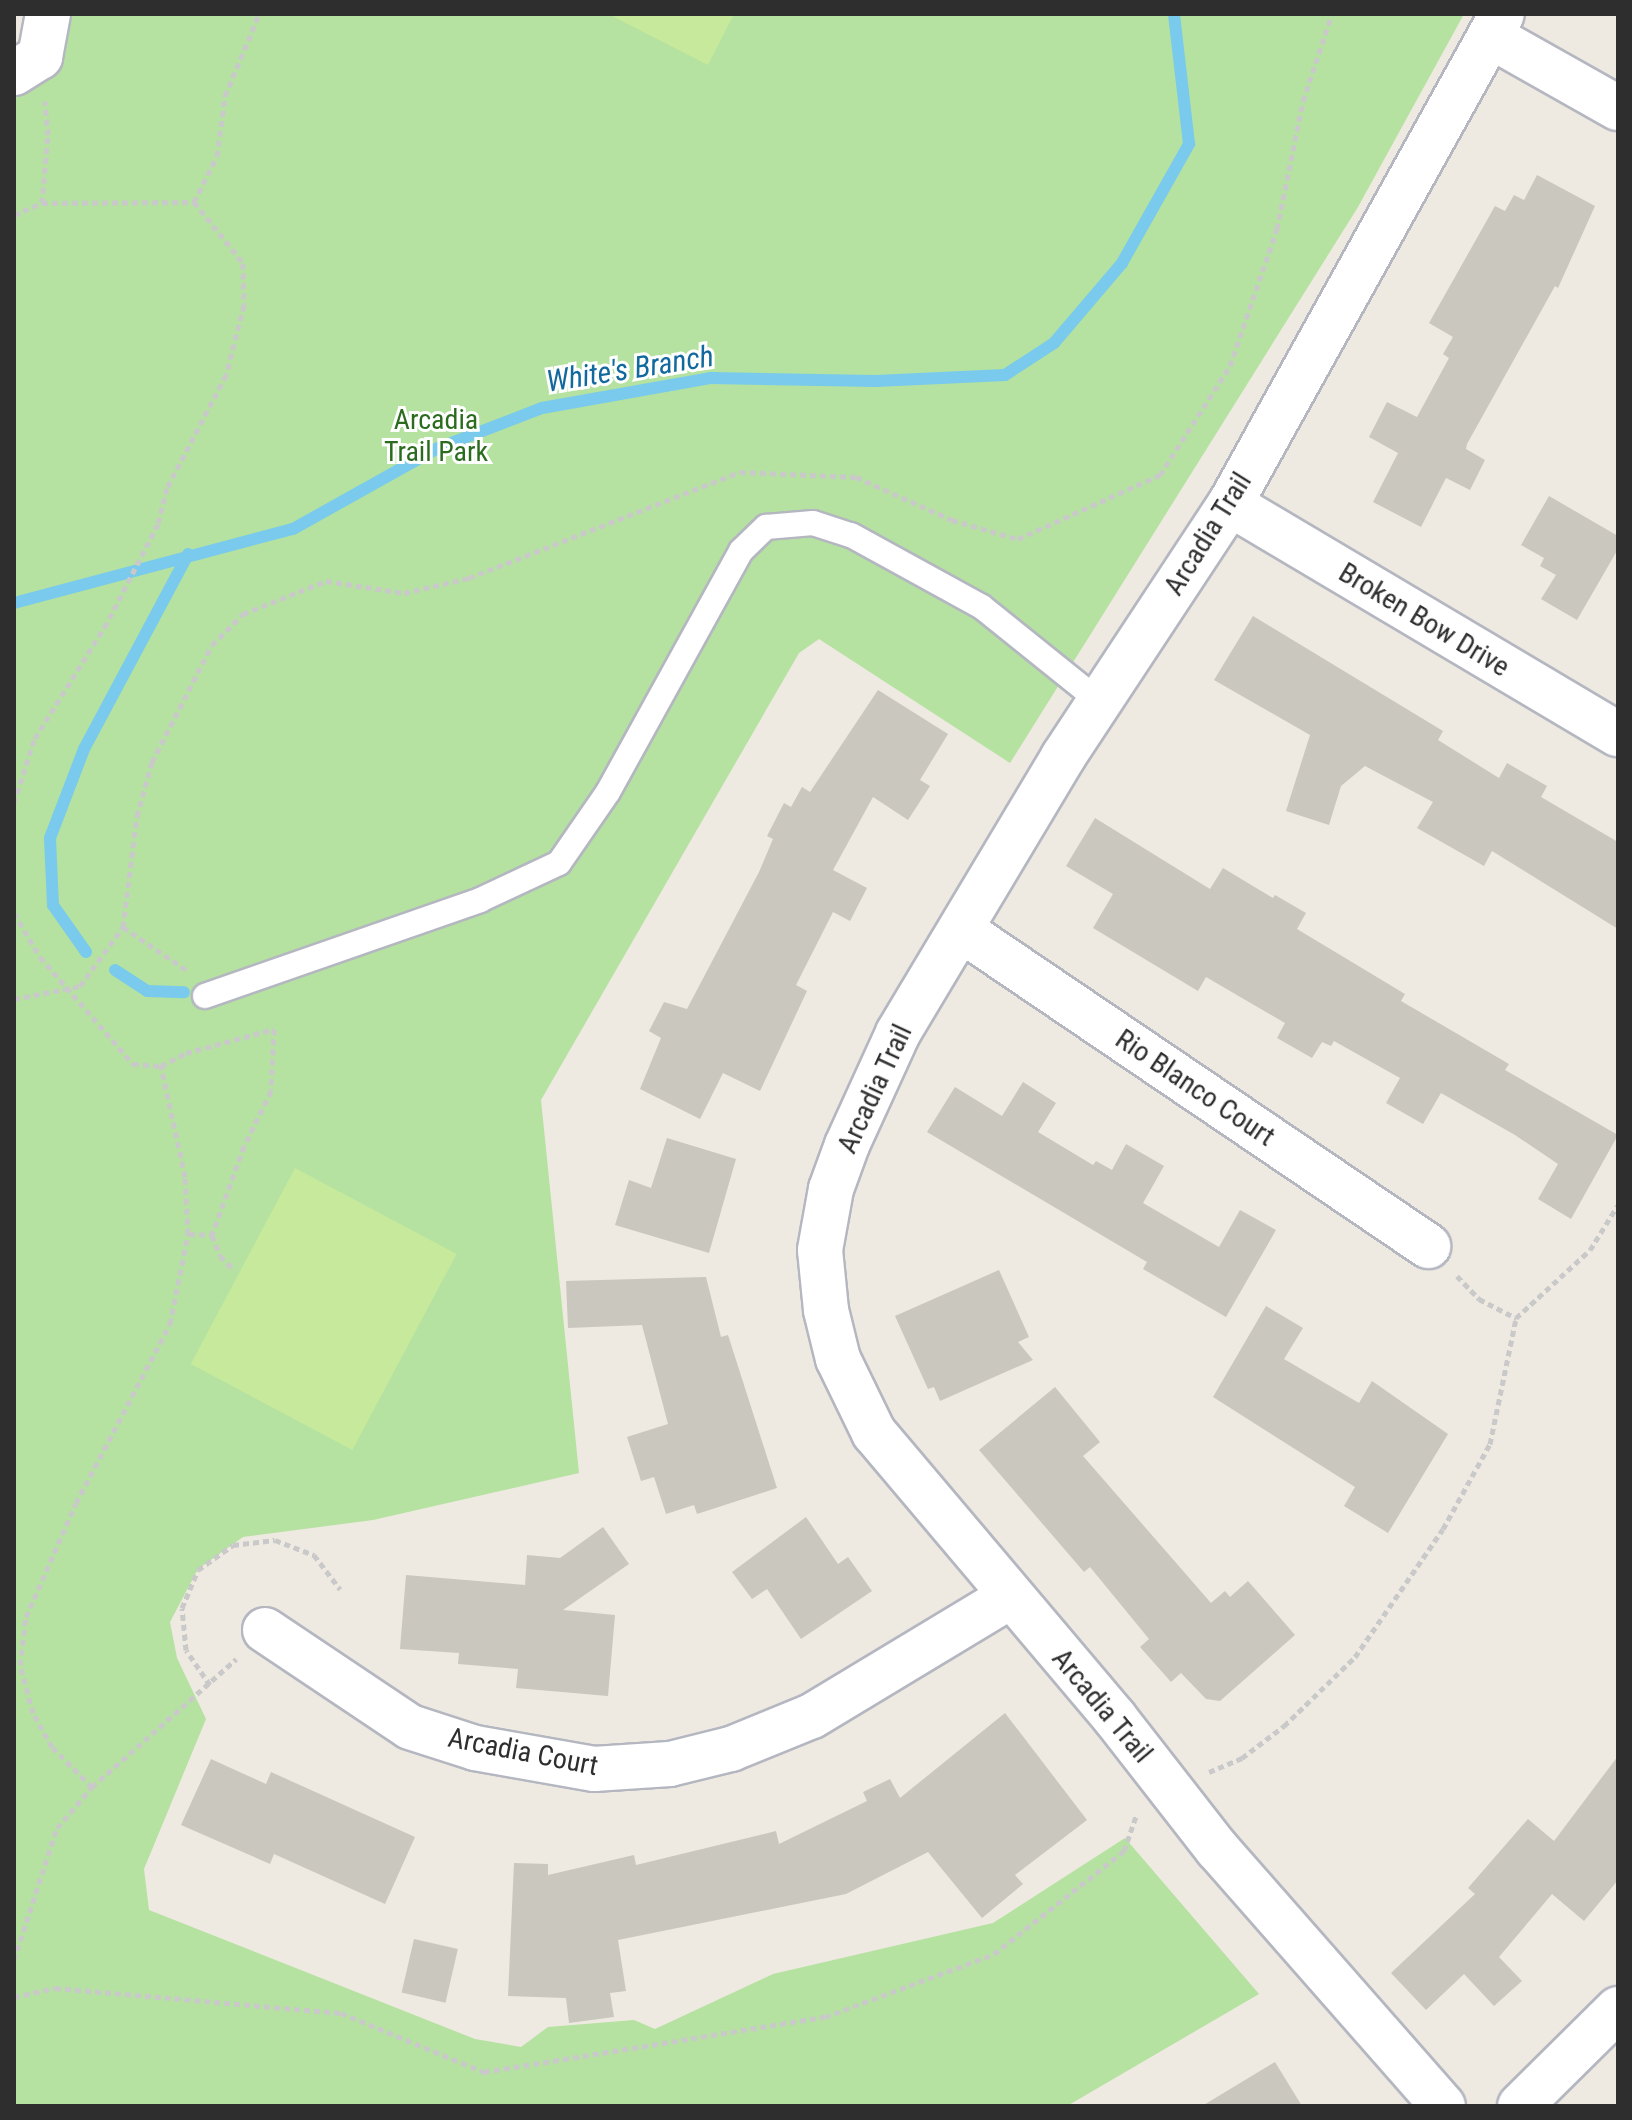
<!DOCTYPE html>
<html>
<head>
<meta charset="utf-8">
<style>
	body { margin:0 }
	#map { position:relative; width:1632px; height:2120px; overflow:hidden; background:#eee9e1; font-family:"Roboto Condensed",sans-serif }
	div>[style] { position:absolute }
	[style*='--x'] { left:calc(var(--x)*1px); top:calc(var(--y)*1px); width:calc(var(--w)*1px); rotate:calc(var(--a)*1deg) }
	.green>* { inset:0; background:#b5e2a0 }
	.pitch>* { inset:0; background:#c6e99c; transform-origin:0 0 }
	.stream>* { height:12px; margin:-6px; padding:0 6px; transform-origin:6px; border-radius:6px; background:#79caec }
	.building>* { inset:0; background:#cac7bf; transform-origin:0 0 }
	.path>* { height:5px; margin-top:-2.5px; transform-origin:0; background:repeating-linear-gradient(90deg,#c9c9c9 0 6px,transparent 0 10px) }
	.roads { filter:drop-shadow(2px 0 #b4b7c0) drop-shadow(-2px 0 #b4b7c0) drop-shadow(0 2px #b4b7c0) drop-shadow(0 -2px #b4b7c0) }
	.service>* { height:24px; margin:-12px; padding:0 12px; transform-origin:12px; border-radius:12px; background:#fff }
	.minor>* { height:44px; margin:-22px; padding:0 22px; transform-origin:22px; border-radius:22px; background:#fff }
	span { translate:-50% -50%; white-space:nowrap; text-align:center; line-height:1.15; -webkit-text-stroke:6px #fff; paint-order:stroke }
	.park-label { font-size:28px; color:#2b6b1e }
	.street-label { font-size:28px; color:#2e2e2e }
	.water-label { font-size:30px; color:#12699d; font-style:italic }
	.frame { position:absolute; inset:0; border:16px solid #2e2e2e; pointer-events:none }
</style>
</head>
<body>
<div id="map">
	<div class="green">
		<i style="clip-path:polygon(58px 14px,1464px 14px,1358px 207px,1010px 763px,819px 639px,799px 653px,541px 1100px,579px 1473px,373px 1520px,243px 1537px,198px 1569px,170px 1622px,177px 1658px,206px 1719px,144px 1869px,149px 1910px,475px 2039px,521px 2047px,548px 2027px,634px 2020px,655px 2029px,773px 1974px,993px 1923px,1125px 1838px,1259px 1994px,1067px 2106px,14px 2106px,14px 51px)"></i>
	</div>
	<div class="pitch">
		<i style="clip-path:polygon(608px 14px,734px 14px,708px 65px)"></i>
		<i style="left:295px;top:1168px;width:183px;height:222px;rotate:28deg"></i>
	</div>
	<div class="stream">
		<i style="--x:14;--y:603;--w:289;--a:-14.9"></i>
		<i style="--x:293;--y:529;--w:166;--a:-29.2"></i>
		<i style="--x:438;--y:448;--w:111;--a:-21"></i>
		<i style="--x:542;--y:408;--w:172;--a:-10.1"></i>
		<i style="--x:711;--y:378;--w:165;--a:1"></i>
		<i style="--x:876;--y:381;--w:129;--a:-2.7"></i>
		<i style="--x:1005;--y:375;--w:59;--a:-33.1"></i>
		<i style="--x:1054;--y:343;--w:105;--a:-49.6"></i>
		<i style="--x:1122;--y:263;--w:137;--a:-60.6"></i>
		<i style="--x:1189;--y:144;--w:131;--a:-96.6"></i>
		<i style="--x:86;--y:952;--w:57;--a:-125.1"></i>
		<i style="--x:53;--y:905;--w:67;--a:-92.6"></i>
		<i style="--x:50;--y:838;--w:95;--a:-69.1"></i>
		<i style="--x:84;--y:749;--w:221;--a:-61.9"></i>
		<i style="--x:115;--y:970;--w:38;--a:33"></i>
		<i style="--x:147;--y:991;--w:37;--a:2"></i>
	</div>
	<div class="building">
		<i style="clip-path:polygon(1537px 175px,1595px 206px,1558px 288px,1555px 286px,1467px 444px,1466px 449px,1485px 460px,1470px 490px,1446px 478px,1421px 527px,1373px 502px,1398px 453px,1369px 437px,1387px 402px,1417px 417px,1449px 358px,1443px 354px,1453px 337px,1429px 323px,1495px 206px,1505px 211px,1514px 195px,1524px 200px)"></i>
		<i style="clip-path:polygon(1549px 496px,1618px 536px,1618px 549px,1577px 620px,1541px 599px,1556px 575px,1540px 566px,1544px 558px,1521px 545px)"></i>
		<i style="clip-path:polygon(1253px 616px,1443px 731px,1438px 740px,1499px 778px,1507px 763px,1547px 786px,1541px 797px,1618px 842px,1618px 929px,1492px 851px,1484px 866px,1417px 828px,1433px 802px,1365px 766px,1341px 786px,1329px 825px,1286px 811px,1310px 735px,1214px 680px)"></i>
		<i style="clip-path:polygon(878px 690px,948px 734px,920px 780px,930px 786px,908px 820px,873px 797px,833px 870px,867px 888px,850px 921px,833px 912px,796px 985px,807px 991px,760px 1091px,723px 1073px,700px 1119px,640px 1089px,661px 1038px,649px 1031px,664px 1002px,687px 1009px,759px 872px,773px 839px,767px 836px,784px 803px,791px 807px,802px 787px,810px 792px)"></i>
		<i style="clip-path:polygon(1095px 818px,1210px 889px,1223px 868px,1273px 898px,1275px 895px,1306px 913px,1297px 929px,1405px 994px,1401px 1001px,1509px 1064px,1505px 1070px,1618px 1135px,1571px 1219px,1538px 1199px,1558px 1164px,1515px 1135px,1441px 1093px,1423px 1124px,1386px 1103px,1400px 1078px,1334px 1041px,1331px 1046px,1322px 1042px,1312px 1058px,1277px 1038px,1285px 1023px,1206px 977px,1198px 991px,1093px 928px,1113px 894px,1066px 866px)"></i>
		<i style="clip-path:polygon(1023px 1082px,1056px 1103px,1038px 1132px,1093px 1165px,1096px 1161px,1112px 1170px,1126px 1144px,1164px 1166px,1143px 1203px,1219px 1247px,1240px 1210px,1276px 1230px,1226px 1317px,1143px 1269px,1147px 1262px,927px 1132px,955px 1087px,1002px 1116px)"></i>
		<i style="clip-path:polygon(667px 1138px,736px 1159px,709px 1253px,615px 1225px,629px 1180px,651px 1188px)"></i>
		<i style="clip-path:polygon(999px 1270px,1029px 1337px,1018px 1342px,1033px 1360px,940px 1401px,934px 1387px,928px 1389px,895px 1316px)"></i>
		<i style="clip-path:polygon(706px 1277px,721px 1337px,728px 1335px,777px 1488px,697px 1514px,694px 1505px,666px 1514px,654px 1477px,641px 1481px,627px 1437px,668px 1424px,642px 1325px,568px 1328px,566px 1281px)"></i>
		<i style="clip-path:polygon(1266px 1306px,1303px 1328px,1284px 1359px,1359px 1403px,1372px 1381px,1448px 1434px,1388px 1533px,1344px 1506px,1355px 1487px,1213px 1397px)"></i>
		<i style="clip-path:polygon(1055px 1387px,1100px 1442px,1083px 1456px,1211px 1603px,1225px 1591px,1230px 1597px,1248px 1581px,1295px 1635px,1220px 1701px,1206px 1699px,1181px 1673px,1171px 1682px,1140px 1647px,1149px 1639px,1090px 1567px,1084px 1572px,979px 1450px)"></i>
		<i style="clip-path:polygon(806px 1517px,838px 1564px,848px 1557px,872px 1591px,801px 1639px,767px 1589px,752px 1599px,732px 1572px)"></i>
		<i style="clip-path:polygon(603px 1527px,629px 1564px,563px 1610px,615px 1615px,608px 1696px,516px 1688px,518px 1669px,458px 1664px,459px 1653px,400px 1649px,406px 1575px,525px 1585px,527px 1555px,560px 1558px)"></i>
		<i style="clip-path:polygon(1005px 1713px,1087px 1820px,1015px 1875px,1023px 1884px,982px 1918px,928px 1852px,846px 1894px,618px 1940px,626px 1991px,610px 1993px,614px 2017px,569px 2023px,566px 1998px,508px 1996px,514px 1863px,548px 1864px,548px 1875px,634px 1855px,636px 1865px,776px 1831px,779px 1844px,867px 1801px,863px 1792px,890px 1779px,900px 1798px)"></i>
		<i style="clip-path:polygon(1618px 1756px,1618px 1880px,1584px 1921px,1552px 1894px,1499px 1957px,1522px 1981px,1494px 2006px,1464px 1974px,1426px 2010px,1391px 1973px,1475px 1894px,1468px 1888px,1528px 1819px,1554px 1841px)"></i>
		<i style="clip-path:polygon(211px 1759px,266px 1784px,271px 1772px,415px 1837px,385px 1904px,274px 1854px,270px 1864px,181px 1825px)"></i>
		<i style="left:414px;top:1939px;width:45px;height:55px;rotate:13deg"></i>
		<i style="clip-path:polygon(1275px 2062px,1302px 2106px,1202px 2106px)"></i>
	</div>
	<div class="path">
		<i style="--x:194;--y:202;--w:51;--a:-63.4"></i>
		<i style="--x:217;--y:156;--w:61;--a:-82.4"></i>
		<i style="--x:225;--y:96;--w:89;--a:-67.5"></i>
		<i style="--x:42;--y:203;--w:68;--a:-85"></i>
		<i style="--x:48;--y:135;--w:34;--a:-95"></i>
		<i style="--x:14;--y:215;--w:30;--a:-23"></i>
		<i style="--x:42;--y:203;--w:152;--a:-0.4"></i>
		<i style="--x:194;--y:202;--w:78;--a:51.2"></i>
		<i style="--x:243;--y:263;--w:42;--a:88.6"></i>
		<i style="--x:244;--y:305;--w:72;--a:104.4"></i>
		<i style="--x:226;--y:375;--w:127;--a:117.6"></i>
		<i style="--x:167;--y:488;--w:37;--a:104"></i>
		<i style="--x:158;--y:524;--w:111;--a:117.3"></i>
		<i style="--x:107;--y:623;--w:138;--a:122"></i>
		<i style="--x:34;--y:740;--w:66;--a:107.6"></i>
		<i style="--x:14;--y:913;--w:51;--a:59.4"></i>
		<i style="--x:40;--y:957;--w:142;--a:49"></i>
		<i style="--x:133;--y:1064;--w:28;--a:4"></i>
		<i style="--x:161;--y:1066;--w:28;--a:-27"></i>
		<i style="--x:186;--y:1053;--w:91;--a:-15.3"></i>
		<i style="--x:274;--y:1029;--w:62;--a:92.8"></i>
		<i style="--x:271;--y:1091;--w:61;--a:116.1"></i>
		<i style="--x:244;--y:1146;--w:95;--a:109.8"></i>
		<i style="--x:212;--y:1235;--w:22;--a:69"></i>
		<i style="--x:220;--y:1256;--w:20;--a:45"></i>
		<i style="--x:123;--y:927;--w:112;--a:-82.8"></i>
		<i style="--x:137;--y:816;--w:56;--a:-74.5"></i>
		<i style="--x:152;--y:762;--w:131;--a:-62.9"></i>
		<i style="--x:212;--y:645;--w:44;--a:-45"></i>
		<i style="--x:243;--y:614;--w:89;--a:-21.7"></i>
		<i style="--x:326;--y:581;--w:79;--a:8.7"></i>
		<i style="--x:404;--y:593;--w:67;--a:-13"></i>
		<i style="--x:469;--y:578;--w:291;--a:-21.4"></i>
		<i style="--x:740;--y:472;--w:116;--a:2.5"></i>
		<i style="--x:856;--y:477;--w:105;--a:24.1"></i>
		<i style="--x:952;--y:520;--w:69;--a:16.1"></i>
		<i style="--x:1018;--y:539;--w:156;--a:-24.3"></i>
		<i style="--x:1160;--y:475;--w:130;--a:-57.3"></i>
		<i style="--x:1230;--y:366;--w:145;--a:-71.1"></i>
		<i style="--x:1277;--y:229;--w:131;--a:-78.5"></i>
		<i style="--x:1303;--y:101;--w:92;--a:-71.6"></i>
		<i style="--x:14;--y:999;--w:67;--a:-11.1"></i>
		<i style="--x:80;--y:986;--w:73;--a:-53.9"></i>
		<i style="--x:123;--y:927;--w:78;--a:34.1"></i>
		<i style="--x:189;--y:1234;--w:23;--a:2"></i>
		<i style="--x:1457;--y:1276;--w:32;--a:46"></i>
		<i style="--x:1479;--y:1299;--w:42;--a:27.2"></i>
		<i style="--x:1516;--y:1318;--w:100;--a:-42.6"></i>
		<i style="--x:1590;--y:1250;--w:53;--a:-58.1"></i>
		<i style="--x:210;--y:1685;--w:42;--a:-124.4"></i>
		<i style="--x:186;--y:1650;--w:42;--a:-95.4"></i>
		<i style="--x:182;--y:1608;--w:41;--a:-67.2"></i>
		<i style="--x:198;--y:1570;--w:43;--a:-35.5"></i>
		<i style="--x:233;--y:1545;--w:42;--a:-6.8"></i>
		<i style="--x:275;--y:1540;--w:42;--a:21"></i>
		<i style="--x:314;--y:1555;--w:43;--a:52.6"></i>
		<i style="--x:1209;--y:1772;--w:36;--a:-23"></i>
		<i style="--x:1242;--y:1758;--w:53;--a:-37.3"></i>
		<i style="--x:1284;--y:1726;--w:99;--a:-44.2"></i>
		<i style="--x:1355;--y:1657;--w:155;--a:-55.5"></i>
		<i style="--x:1443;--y:1529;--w:97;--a:-61.1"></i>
		<i style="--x:1490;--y:1444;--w:129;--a:-78.3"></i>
		<i style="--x:92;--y:1787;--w:57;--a:-135"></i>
		<i style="--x:52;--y:1747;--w:39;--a:-119"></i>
		<i style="--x:33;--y:1713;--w:50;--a:-105.2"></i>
		<i style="--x:20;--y:1665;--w:48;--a:-82.9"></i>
		<i style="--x:26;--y:1617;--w:124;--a:-66.3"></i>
		<i style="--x:76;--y:1503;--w:202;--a:-62.3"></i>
		<i style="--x:170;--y:1324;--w:92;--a:-78.7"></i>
		<i style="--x:188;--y:1234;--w:57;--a:-93"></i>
		<i style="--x:185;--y:1177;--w:114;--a:-102.2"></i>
		<i style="--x:14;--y:1960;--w:139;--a:-72"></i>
		<i style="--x:57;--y:1828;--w:54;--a:-49.5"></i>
		<i style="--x:92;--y:1787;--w:193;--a:-41.6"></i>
		<i style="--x:14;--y:1997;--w:42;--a:-12.4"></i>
		<i style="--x:55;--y:1988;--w:287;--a:5"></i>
		<i style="--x:341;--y:2013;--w:155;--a:22.4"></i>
		<i style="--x:484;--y:2072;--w:345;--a:-9.2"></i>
		<i style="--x:825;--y:2017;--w:180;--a:-20.4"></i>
		<i style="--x:994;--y:1954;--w:166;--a:-38.4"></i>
		<i style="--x:1124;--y:1851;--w:39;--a:-71"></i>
	</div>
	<div class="roads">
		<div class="service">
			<i style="--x:205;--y:996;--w:291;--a:-19.2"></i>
			<i style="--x:480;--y:900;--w:87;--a:-25.1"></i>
			<i style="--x:559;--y:863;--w:86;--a:-55.4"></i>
			<i style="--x:608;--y:792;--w:275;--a:-61.1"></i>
			<i style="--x:741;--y:551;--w:35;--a:-44"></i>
			<i style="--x:766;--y:527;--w:47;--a:-4.9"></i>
			<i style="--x:813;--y:523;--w:40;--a:18"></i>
			<i style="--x:851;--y:535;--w:149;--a:28.8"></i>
			<i style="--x:982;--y:607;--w:150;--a:38.8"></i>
		</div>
		<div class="minor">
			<i style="--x:1490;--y:36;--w:147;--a:29.4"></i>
			<i style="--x:14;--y:73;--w:31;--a:-32"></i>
			<i style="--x:40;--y:57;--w:44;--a:-79.5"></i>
			<i style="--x:1230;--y:504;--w:451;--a:30.7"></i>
			<i style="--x:963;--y:931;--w:562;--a:34.11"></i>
			<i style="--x:265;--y:1630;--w:174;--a:33.8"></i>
			<i style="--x:410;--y:1727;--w:68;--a:17.9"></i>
			<i style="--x:475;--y:1748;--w:121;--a:10"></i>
			<i style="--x:594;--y:1769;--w:76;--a:-3.8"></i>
			<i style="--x:670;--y:1764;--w:63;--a:-13.8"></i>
			<i style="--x:731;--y:1749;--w:87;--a:-22.2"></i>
			<i style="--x:812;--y:1716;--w:230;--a:-31.1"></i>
			<i style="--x:1443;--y:2106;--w:342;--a:-131.3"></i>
			<i style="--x:1217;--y:1849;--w:166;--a:-127.9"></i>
			<i style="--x:1115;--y:1718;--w:373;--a:-130.2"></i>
			<i style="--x:874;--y:1433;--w:82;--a:-115.9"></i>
			<i style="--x:838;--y:1359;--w:50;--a:-103.8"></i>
			<i style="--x:826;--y:1310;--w:60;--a:-95.7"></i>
			<i style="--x:820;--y:1250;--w:62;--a:-79.8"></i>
			<i style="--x:831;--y:1189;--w:47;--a:-70"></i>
			<i style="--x:847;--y:1145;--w:123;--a:-65.5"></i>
			<i style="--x:898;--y:1033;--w:322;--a:-59.1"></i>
			<i style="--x:1063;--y:757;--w:303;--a:-56.6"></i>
			<i style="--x:1230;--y:504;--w:560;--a:-60.97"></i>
			<i style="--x:1520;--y:2106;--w:138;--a:-44.7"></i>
		</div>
	</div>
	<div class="park-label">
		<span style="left:436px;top:436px">Arcadia<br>Trail Park</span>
	</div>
	<div class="street-label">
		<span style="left:1208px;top:534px;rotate:-58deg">Arcadia Trail</span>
		<span style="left:1424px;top:620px;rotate:31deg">Broken Bow Drive</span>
		<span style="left:1195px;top:1088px;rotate:34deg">Rio Blanco Court</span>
		<span style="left:875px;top:1089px;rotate:-65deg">Arcadia Trail</span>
		<span style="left:1102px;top:1706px;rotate:50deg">Arcadia Trail</span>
		<span style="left:523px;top:1752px;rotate:11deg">Arcadia Court</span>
	</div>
	<div class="water-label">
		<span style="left:630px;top:369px;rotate:-9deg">White's Branch</span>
	</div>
	<div class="frame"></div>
</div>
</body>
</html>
